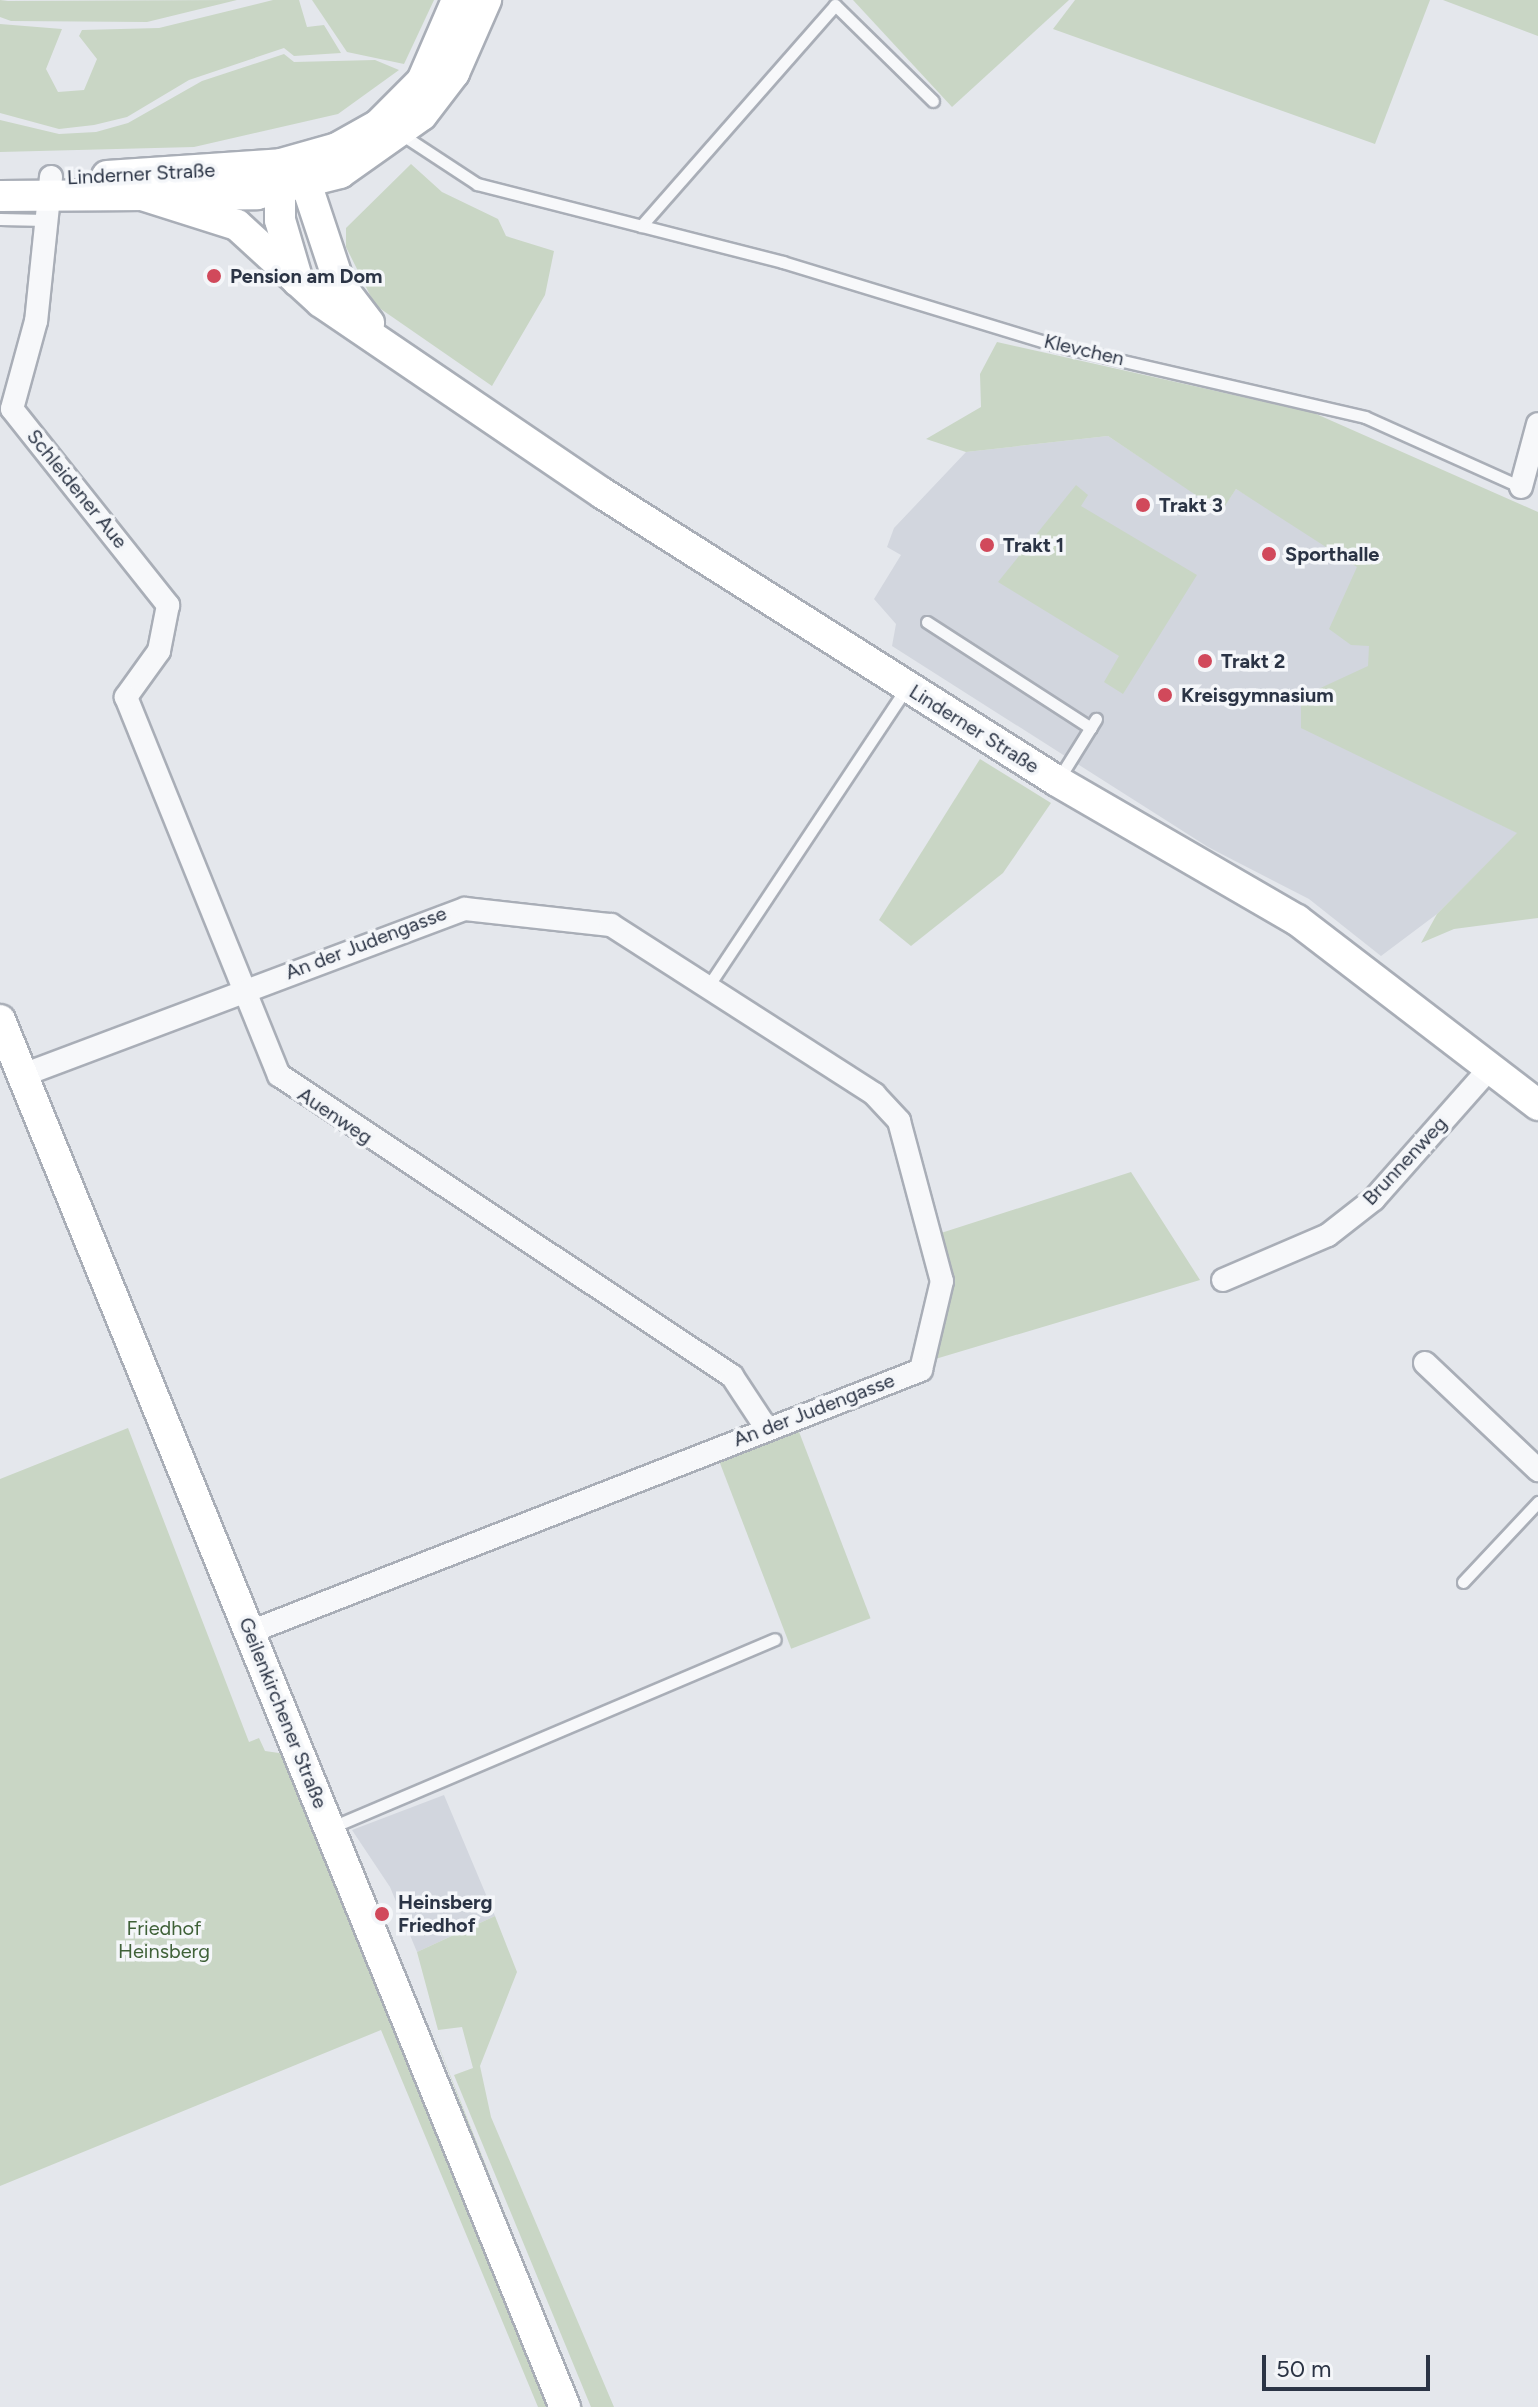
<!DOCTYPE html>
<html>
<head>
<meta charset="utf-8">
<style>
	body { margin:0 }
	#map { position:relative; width:1538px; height:2407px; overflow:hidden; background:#e4e7ec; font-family:Figtree,sans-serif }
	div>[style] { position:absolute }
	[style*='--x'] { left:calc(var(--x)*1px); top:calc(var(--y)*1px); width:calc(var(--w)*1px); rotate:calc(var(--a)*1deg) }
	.built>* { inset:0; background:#d2d6de }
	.green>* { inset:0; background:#c9d6c5; transform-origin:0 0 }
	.roads { filter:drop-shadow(2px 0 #a9aeb7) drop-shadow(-2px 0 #a9aeb7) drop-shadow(0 2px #a9aeb7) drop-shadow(0 -2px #a9aeb7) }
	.lane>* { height:11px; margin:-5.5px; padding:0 5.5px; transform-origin:5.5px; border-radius:5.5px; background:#f7f8fa }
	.street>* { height:22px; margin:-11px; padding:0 11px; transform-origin:11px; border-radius:11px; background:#f7f8fa }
	.secondary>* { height:30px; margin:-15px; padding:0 15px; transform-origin:15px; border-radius:15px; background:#fff }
	.dots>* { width:22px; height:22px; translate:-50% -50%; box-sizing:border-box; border:4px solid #f4f6f9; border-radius:50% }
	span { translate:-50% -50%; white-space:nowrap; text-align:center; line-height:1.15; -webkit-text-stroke:7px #f4f6f9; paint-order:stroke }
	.street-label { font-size:20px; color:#2b3445 }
	.poi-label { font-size:20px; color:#2b3445; font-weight:700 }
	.left { translate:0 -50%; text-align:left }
	.park-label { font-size:20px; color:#3f6138 }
	.scale { position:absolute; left:1262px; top:2355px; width:168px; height:36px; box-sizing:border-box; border:4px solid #2b3445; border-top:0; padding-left:10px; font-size:24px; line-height:28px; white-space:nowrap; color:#2b3445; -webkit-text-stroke:6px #f4f6f9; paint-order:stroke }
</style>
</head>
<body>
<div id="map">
	<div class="built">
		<i style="clip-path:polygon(1108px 436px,1221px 511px,1236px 489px,1410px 593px,1338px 745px,1518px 833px,1437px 914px,1381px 956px,1309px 899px,1208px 847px,892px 646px,896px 624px,874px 599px,901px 555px,887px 547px,894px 528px,966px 452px)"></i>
		<i style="clip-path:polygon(444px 1795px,495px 1916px,417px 1952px,390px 1887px,352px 1830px)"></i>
	</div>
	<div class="green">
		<i style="clip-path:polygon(0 0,8px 1px,237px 0,147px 22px,11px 21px,0 17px)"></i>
		<i style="clip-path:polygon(273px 0,299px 0,307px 27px,324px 25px,341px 53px,294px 56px,284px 48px,189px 80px,127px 117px,94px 125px,59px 129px,0 113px,0 24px,62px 29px,46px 69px,58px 92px,84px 90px,97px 59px,79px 36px,82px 30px,159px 28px)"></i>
		<i style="clip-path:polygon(312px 0,434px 0,404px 64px,347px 52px)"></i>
		<i style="clip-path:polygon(853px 0,1069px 0,952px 107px)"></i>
		<i style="clip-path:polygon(1075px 0,1430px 0,1375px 144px,1053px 29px)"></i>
		<i style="clip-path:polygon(1443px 0,1538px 0,1538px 36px)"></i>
		<i style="clip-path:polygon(284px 54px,294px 62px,375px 60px,399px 70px,338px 114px,194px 147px,0 152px,0 120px,59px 134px,96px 132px,128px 123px,202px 81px)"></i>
		<i style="clip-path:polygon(411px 164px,442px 192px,498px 219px,506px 236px,554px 251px,545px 295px,492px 386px,375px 305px,346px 247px,346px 228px)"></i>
		<i style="clip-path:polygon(997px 342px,1314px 413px,1538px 512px,1538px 918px,1454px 929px,1421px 943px,1437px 914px,1517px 833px,1301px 728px,1301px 697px,1368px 666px,1369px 646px,1351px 645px,1329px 629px,1357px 567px,1236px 489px,1221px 512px,1108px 436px,966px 452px,926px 439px,981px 407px,980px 374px)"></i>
		<i style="clip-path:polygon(1076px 485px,1088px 495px,1081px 506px,1197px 575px,1123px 694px,1104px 682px,1119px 656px,998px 582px)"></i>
		<i style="clip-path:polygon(980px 759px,1051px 803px,1003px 873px,911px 946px,879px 920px)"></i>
		<i style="clip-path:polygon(1131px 1172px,1200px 1280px,932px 1360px,954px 1279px,941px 1233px)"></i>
		<i style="left:796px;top:1424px;width:208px;height:85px;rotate:69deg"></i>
		<i style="clip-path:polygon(128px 1428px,249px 1742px,259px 1738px,265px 1751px,286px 1754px,550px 2407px,538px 2407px,381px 2030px,0 2186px,0 1479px)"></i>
		<i style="clip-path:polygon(495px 1916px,517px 1972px,480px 2066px,491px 2117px,614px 2407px,591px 2407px,454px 2075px,473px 2068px,462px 2027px,438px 2030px,417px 1952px)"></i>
		<i style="clip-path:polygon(430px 2024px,524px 2262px,583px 2407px,577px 2407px)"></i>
	</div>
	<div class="roads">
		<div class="lane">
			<i style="--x:401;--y:134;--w:91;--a:33.3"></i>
			<i style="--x:477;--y:184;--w:316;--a:14.3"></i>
			<i style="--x:783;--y:262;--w:288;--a:17"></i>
			<i style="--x:1058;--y:346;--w:315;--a:13"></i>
			<i style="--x:1365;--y:417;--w:171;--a:24.2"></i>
			<i style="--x:0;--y:219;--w:46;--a:1.2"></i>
			<i style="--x:641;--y:226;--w:294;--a:-48.7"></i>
			<i style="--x:835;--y:5;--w:137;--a:44.4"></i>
			<i style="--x:927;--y:622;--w:195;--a:32.9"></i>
			<i style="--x:1058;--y:780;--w:72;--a:-58.1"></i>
			<i style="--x:709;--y:985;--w:356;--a:-56.4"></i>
			<i style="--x:1463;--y:1582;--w:110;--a:-46.8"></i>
			<i style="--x:330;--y:1828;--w:483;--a:-23"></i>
		</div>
		<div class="street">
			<i style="--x:51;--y:177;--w:145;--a:95.9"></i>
			<i style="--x:36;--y:321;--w:91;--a:105.3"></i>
			<i style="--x:12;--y:409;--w:251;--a:51.5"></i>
			<i style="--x:168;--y:605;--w:47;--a:101.1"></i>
			<i style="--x:159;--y:651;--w:57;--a:125.7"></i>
			<i style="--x:126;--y:697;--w:408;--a:68"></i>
			<i style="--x:279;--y:1075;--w:544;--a:33.6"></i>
			<i style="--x:732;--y:1376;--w:60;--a:56.6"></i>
			<i style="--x:1521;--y:487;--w:65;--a:-74.9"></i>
			<i style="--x:23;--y:1075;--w:472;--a:-20.6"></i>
			<i style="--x:465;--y:909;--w:147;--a:6.3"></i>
			<i style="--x:611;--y:925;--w:313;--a:32.7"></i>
			<i style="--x:874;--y:1094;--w:37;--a:47"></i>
			<i style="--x:899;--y:1121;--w:166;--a:75"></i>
			<i style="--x:942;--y:1281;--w:91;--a:103.3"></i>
			<i style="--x:921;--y:1370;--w:720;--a:158.67"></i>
			<i style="--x:1223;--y:1280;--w:114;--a:-23.2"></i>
			<i style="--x:1328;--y:1235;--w:58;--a:-38"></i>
			<i style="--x:1374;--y:1199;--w:175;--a:-48.5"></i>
			<i style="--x:1425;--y:1363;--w:156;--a:43.4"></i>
		</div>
		<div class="secondary">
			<i style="--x:301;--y:168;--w:123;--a:71.6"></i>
			<i style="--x:340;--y:285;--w:48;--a:52.7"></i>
			<i style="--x:280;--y:172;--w:48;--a:90"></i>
			<i style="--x:280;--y:220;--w:64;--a:73.6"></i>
			<i style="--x:107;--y:176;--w:174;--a:-3.9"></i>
			<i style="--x:281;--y:164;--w:58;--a:-15.9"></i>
			<i style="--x:337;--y:148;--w:47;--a:-29.3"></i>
			<i style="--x:378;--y:125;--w:62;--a:-45"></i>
			<i style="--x:422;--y:81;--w:88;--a:-66.6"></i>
			<i style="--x:0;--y:196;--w:257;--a:-0.4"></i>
			<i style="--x:257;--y:194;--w:86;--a:-14.2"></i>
			<i style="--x:340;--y:173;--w:100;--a:-35.3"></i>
			<i style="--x:422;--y:115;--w:53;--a:-52.7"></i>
			<i style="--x:454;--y:73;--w:80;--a:-66.3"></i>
			<i style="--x:145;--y:196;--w:96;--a:17.5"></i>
			<i style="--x:237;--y:225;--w:114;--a:42.5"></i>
			<i style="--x:321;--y:302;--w:340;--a:34.2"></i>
			<i style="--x:602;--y:493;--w:538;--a:32.33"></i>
			<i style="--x:1057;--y:781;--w:277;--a:30.1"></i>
			<i style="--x:1297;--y:920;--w:304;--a:37.5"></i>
			<i style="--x:0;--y:1020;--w:1498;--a:67.84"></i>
		</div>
	</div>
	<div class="dots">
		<i style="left:214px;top:276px;background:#d1495b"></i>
		<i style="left:1143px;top:505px;background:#d1495b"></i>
		<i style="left:987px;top:545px;background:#d1495b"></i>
		<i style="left:1269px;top:554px;background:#d1495b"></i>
		<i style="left:1205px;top:661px;background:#d1495b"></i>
		<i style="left:1165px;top:695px;background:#d1495b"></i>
		<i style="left:382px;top:1914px;background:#d1495b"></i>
	</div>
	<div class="street-label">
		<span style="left:141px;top:174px;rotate:-3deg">Linderner Straße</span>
		<span style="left:1084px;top:350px;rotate:13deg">Klevchen</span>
		<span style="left:77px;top:489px;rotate:51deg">Schleidener Aue</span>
		<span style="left:974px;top:729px;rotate:32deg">Linderner Straße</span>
		<span style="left:366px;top:943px;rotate:-21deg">An der Judengasse</span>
		<span style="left:335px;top:1116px;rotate:34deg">Auenweg</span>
		<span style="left:1405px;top:1161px;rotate:-47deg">Brunnenweg</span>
		<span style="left:814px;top:1410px;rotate:-21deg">An der Judengasse</span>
		<span style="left:283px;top:1713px;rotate:68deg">Geilenkirchener Straße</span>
	</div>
	<div class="poi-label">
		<span class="left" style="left:230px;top:276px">Pension am Dom</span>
		<span class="left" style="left:1159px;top:505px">Trakt 3</span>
		<span class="left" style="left:1003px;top:545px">Trakt 1</span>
		<span class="left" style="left:1285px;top:554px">Sporthalle</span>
		<span class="left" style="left:1221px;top:661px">Trakt 2</span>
		<span class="left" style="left:1181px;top:695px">Kreisgymnasium</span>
		<span class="left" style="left:398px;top:1914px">Heinsberg<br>Friedhof</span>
	</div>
	<div class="park-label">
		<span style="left:164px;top:1940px">Friedhof<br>Heinsberg</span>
	</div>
	<div class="scale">50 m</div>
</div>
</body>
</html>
